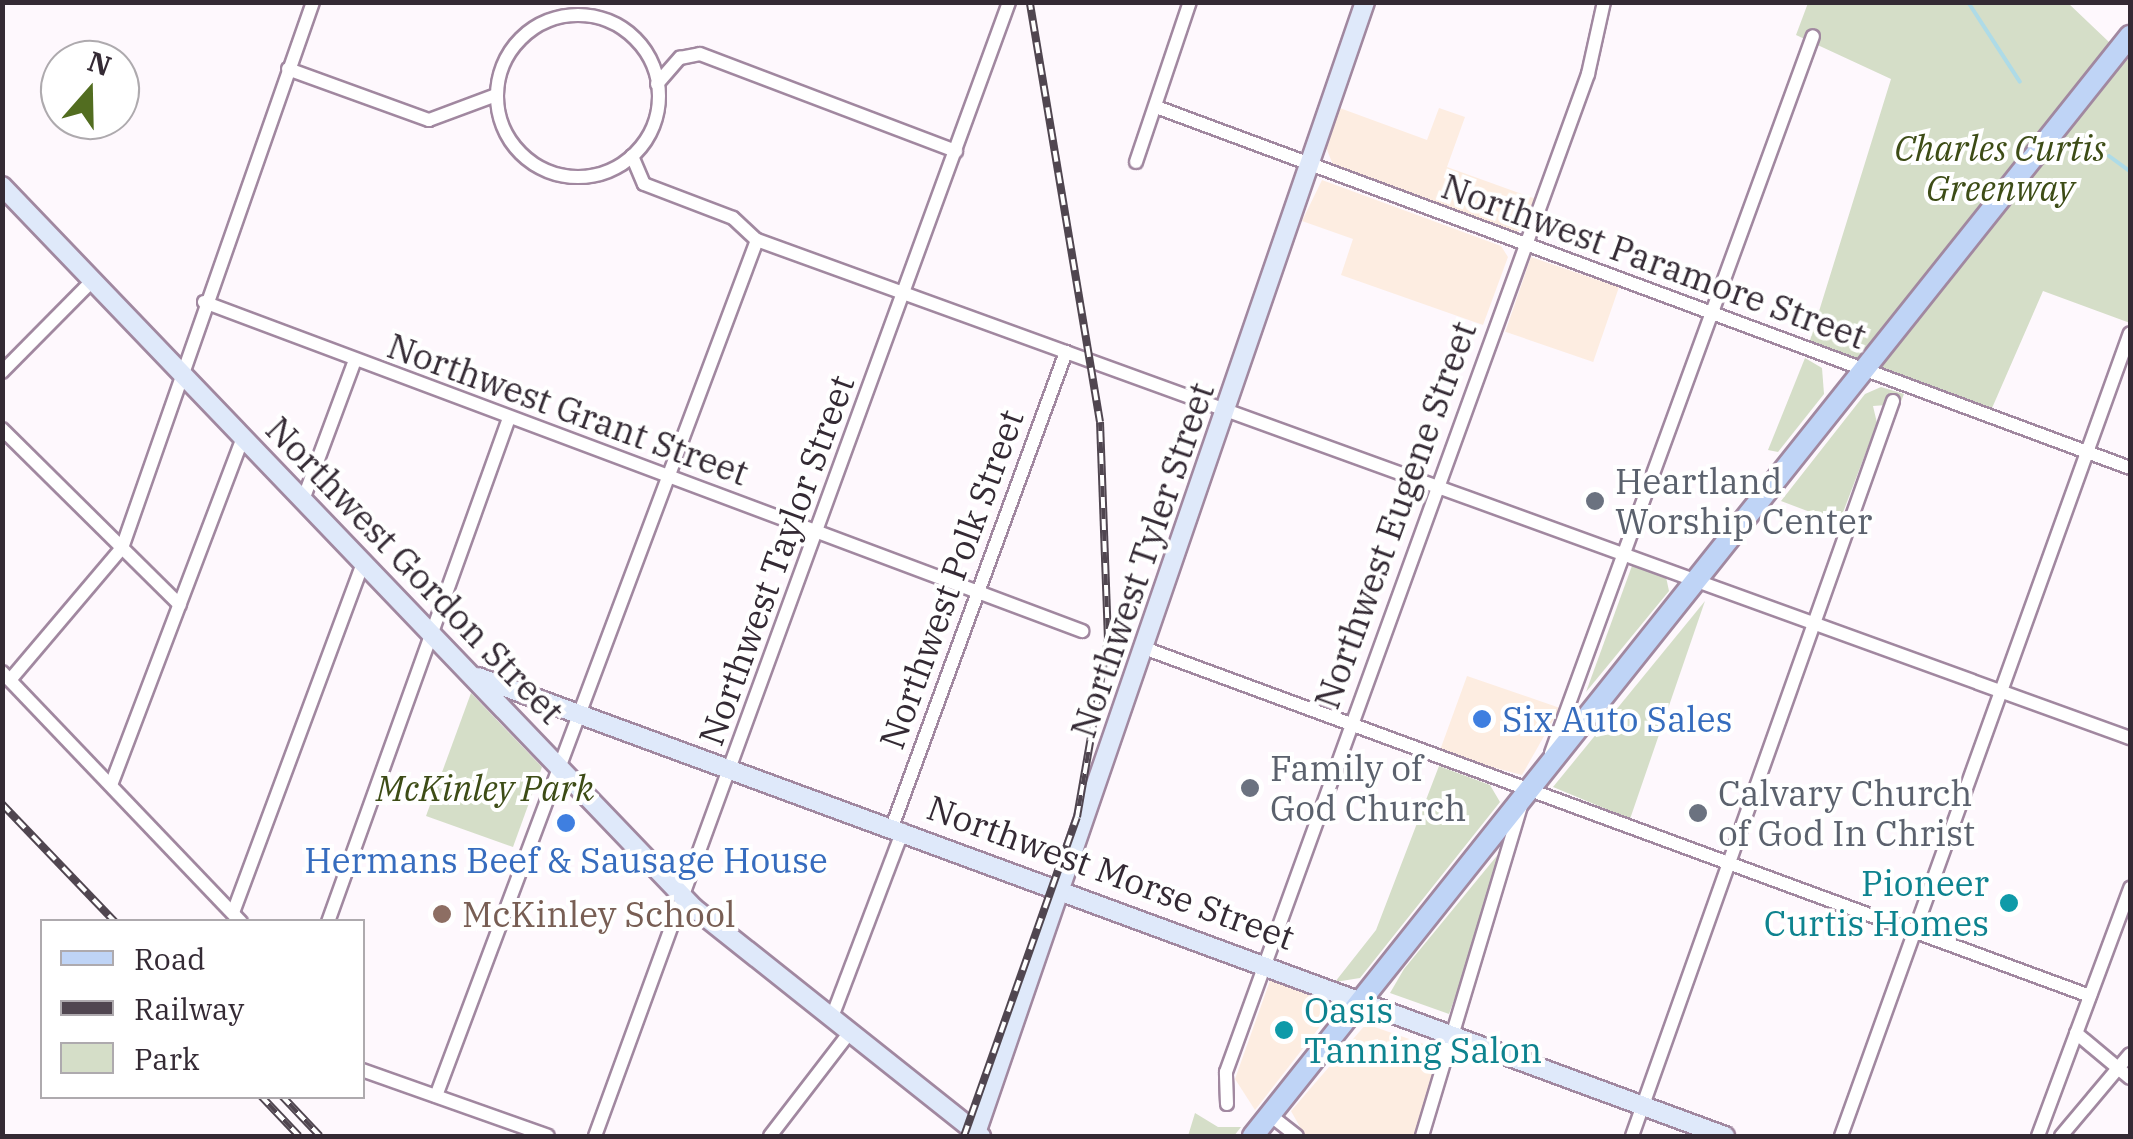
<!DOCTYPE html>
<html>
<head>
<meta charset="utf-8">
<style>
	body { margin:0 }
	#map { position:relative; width:2133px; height:1139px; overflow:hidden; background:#fef8fd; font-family:"IBM Plex Serif",serif }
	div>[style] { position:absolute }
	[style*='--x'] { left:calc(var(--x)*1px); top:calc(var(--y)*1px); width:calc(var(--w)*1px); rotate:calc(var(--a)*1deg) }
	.commercial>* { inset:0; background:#fdede1; transform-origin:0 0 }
	.green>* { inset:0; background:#d5dec8 }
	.stream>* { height:4px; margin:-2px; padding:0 2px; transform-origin:2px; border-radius:2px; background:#aedbe7 }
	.roads { filter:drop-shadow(2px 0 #a188a0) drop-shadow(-2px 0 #a188a0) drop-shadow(0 2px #a188a0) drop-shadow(0 -2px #a188a0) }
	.minor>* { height:12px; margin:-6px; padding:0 6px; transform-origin:6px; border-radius:6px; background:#fff }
	.minor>.ring { margin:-6px; padding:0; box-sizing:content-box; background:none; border:12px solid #fff; border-radius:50% }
	.secondary>* { height:18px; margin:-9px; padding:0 9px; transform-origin:9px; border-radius:9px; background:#dfe9fa }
	.primary>* { height:20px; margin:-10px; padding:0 10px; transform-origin:10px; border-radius:10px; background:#bfd4f6 }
	.rail>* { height:8px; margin-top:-4px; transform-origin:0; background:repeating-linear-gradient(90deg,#fff 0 11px,#504650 0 22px); box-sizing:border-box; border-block:2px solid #504650 }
	.dots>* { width:28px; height:28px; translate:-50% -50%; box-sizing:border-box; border:5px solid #fff; border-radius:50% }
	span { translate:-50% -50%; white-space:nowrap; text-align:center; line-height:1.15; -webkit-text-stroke:8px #fff; paint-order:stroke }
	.park-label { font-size:35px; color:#3d4c16; font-style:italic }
	.street-label { font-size:35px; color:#342a34 }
	.worship-label { font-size:35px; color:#5b616d }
	.left { translate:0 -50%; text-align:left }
	.shop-label { font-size:35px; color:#366cbe }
	.culture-label { font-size:35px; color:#0d838f }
	.right { translate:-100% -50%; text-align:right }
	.education-label { font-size:35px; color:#785e54 }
	.frame { position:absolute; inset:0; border:5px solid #342a34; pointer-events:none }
	.legend { position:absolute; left:40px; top:919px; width:325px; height:180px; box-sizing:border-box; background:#fff; border:2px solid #aeaaae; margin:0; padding:12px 18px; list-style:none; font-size:30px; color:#342a34 }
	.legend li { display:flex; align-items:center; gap:20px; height:50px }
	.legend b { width:50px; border:2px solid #aeaaae }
	.north { position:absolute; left:40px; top:40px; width:100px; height:100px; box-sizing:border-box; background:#fff; border:2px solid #aeaaae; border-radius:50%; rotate:20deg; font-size:28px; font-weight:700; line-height:40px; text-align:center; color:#342a34 }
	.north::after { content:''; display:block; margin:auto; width:35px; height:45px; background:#526d20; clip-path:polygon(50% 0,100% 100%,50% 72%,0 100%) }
</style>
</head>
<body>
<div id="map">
	<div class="commercial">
		<i style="clip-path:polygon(1337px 107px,1427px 140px,1439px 108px,1465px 117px,1447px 167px,1536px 199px,1525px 228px,1514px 233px,1333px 165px,1324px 142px)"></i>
		<i style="clip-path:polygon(1322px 180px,1501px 246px,1508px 257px,1483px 325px,1341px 275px,1353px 239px,1302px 221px)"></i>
		<i style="left:1531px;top:257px;width:93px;height:79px;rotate:19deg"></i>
		<i style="clip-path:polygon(1467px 676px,1560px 708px,1522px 775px,1439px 753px)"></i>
		<i style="clip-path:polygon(1272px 975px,1336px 1006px,1255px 1110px,1235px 1079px)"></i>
		<i style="clip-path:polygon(1366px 1024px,1441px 1050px,1414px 1136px,1305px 1136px,1291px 1111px)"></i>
	</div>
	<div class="green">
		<i style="clip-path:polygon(1808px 3px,2068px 3px,2130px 62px,2130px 323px,2043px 291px,1989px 415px,1807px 350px,1891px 79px,1796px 35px)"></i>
		<i style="clip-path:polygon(1805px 358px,1822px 368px,1824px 394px,1778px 452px,1768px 450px)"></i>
		<i style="clip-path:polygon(1881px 387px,1904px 394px,1900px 404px,1873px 406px,1877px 423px,1839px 523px,1781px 501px,1865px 394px)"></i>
		<i style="clip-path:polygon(1633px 563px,1666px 577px,1669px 591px,1586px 692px)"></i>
		<i style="clip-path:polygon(1705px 601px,1630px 819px,1553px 787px)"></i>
		<i style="clip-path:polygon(471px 693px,542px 767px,513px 847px,426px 816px)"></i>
		<i style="clip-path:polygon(1439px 766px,1490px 785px,1500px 802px,1360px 978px,1335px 982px,1376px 930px)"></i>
		<i style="clip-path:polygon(1514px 835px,1449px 1014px,1390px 993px,1404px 969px)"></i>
		<i style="clip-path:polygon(1195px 1113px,1218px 1127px,1241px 1127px,1234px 1136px,1188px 1136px)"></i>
	</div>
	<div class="stream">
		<i style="--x:1968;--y:2;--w:95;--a:57"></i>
		<i style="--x:2109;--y:156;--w:26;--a:36"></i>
	</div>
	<div class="roads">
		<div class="minor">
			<i class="ring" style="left:497px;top:15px;width:150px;height:150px"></i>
			<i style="--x:288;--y:69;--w:150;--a:19.9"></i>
			<i style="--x:429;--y:120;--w:72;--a:-20.5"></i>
			<i style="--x:657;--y:84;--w:35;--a:-49"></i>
			<i style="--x:680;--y:58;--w:20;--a:-11"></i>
			<i style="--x:700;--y:54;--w:274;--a:20.8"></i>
			<i style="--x:1159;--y:108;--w:1036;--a:20.34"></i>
			<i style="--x:632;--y:156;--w:30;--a:67"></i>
			<i style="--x:644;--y:184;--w:95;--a:20.9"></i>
			<i style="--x:733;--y:218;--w:33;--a:43"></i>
			<i style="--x:757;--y:240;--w:1461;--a:19.94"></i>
			<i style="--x:1136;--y:162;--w:169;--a:-71.4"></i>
			<i style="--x:204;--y:302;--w:938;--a:20.54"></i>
			<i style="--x:2;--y:372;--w:129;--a:-45.3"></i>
			<i style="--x:2;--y:429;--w:250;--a:44.7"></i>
			<i style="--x:303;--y:500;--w:146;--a:-69.6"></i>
			<i style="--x:1144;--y:648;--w:1008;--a:20.2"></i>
			<i style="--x:2;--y:672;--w:346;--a:46.3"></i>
			<i style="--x:10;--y:680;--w:173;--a:-49.7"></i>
			<i style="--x:122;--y:548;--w:578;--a:-70.72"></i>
			<i style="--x:1551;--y:753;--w:763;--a:-69.93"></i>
			<i style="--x:111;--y:785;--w:371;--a:-69.2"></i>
			<i style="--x:892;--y:827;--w:506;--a:-69.88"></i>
			<i style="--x:234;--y:910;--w:370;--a:-69.6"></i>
			<i style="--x:328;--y:922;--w:532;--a:-70.24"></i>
			<i style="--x:832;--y:1017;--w:200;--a:-69.2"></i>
			<i style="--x:2076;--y:1033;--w:70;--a:39.8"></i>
			<i style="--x:362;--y:1070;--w:197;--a:19.5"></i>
			<i style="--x:436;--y:1096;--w:914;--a:-69.44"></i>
			<i style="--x:1227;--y:1104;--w:32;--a:-92"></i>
			<i style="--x:1226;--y:1072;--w:1062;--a:-70.06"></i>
			<i style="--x:1588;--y:74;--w:74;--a:-77.5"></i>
			<i style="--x:1270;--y:1115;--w:34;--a:38"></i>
			<i style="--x:595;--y:1136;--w:1207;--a:-69.94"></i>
			<i style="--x:770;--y:1136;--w:131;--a:-52.4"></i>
			<i style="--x:1422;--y:1136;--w:345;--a:-73.3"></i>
			<i style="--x:1632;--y:1136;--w:780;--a:-70.45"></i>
			<i style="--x:1841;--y:1136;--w:853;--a:-70.21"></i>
			<i style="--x:2038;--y:1136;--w:265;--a:-69.6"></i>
			<i style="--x:2061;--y:1136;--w:107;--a:-49.9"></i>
		</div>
		<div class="secondary">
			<i style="--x:2;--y:186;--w:1000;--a:46.22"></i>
			<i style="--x:694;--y:908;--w:367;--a:38.5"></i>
			<i style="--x:478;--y:677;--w:1329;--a:20.21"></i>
			<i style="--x:976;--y:1133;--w:1196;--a:-71.02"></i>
		</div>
		<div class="primary">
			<i style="--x:1253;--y:1136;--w:1407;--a:-51.44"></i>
		</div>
	</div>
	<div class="rail">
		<i style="--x:2;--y:804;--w:163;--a:46.2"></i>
		<i style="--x:261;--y:1096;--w:55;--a:46.5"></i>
		<i style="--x:282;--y:1096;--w:55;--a:46.5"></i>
		<i style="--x:964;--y:1136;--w:338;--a:-70.5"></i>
		<i style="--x:1077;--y:817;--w:180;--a:-80.1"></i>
		<i style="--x:1108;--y:640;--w:218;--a:-92.1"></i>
		<i style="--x:1100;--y:422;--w:426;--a:-99.5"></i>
	</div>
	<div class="dots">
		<i style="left:1595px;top:501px;background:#6b7280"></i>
		<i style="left:1482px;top:719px;background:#3f7fe0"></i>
		<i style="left:1250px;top:788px;background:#6b7280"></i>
		<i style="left:1698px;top:813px;background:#6b7280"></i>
		<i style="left:566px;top:823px;background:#3f7fe0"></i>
		<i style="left:2009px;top:903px;background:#0f9aa8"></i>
		<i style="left:442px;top:914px;background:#8d6e63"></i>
		<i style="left:1284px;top:1030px;background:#0f9aa8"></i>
	</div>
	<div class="park-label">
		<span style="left:2000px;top:168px">Charles Curtis<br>Greenway</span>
		<span style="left:485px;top:788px">McKinley Park</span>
	</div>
	<div class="street-label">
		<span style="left:1654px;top:261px;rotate:20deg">Northwest Paramore Street</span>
		<span style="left:568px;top:409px;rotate:20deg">Northwest Grant Street</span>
		<span style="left:1395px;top:515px;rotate:-70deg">Northwest Eugene Street</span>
		<span style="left:776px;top:560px;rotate:-70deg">Northwest Taylor Street</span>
		<span style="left:1142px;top:560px;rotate:-71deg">Northwest Tyler Street</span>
		<span style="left:415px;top:570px;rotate:46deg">Northwest Gordon Street</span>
		<span style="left:951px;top:579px;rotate:-70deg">Northwest Polk Street</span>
		<span style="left:1111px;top:872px;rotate:20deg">Northwest Morse Street</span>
	</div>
	<div class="worship-label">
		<span class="left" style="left:1615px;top:501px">Heartland<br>Worship Center</span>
		<span class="left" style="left:1270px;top:788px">Family of<br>God Church</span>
		<span class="left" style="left:1718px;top:813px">Calvary Church<br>of God In Christ</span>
	</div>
	<div class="shop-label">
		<span class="left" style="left:1502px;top:719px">Six Auto Sales</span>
		<span style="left:566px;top:860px">Hermans Beef &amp; Sausage House</span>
	</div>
	<div class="culture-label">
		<span class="right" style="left:1989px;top:903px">Pioneer<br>Curtis Homes</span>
		<span class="left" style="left:1304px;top:1030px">Oasis<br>Tanning Salon</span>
	</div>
	<div class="education-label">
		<span class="left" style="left:462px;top:914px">McKinley School</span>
	</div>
	<div class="frame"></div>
	<ul class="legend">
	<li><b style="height:12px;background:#bfd4f6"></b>Road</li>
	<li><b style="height:12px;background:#504650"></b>Railway</li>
	<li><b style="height:28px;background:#d5dec8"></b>Park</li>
	</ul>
	<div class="north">N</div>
</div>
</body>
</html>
